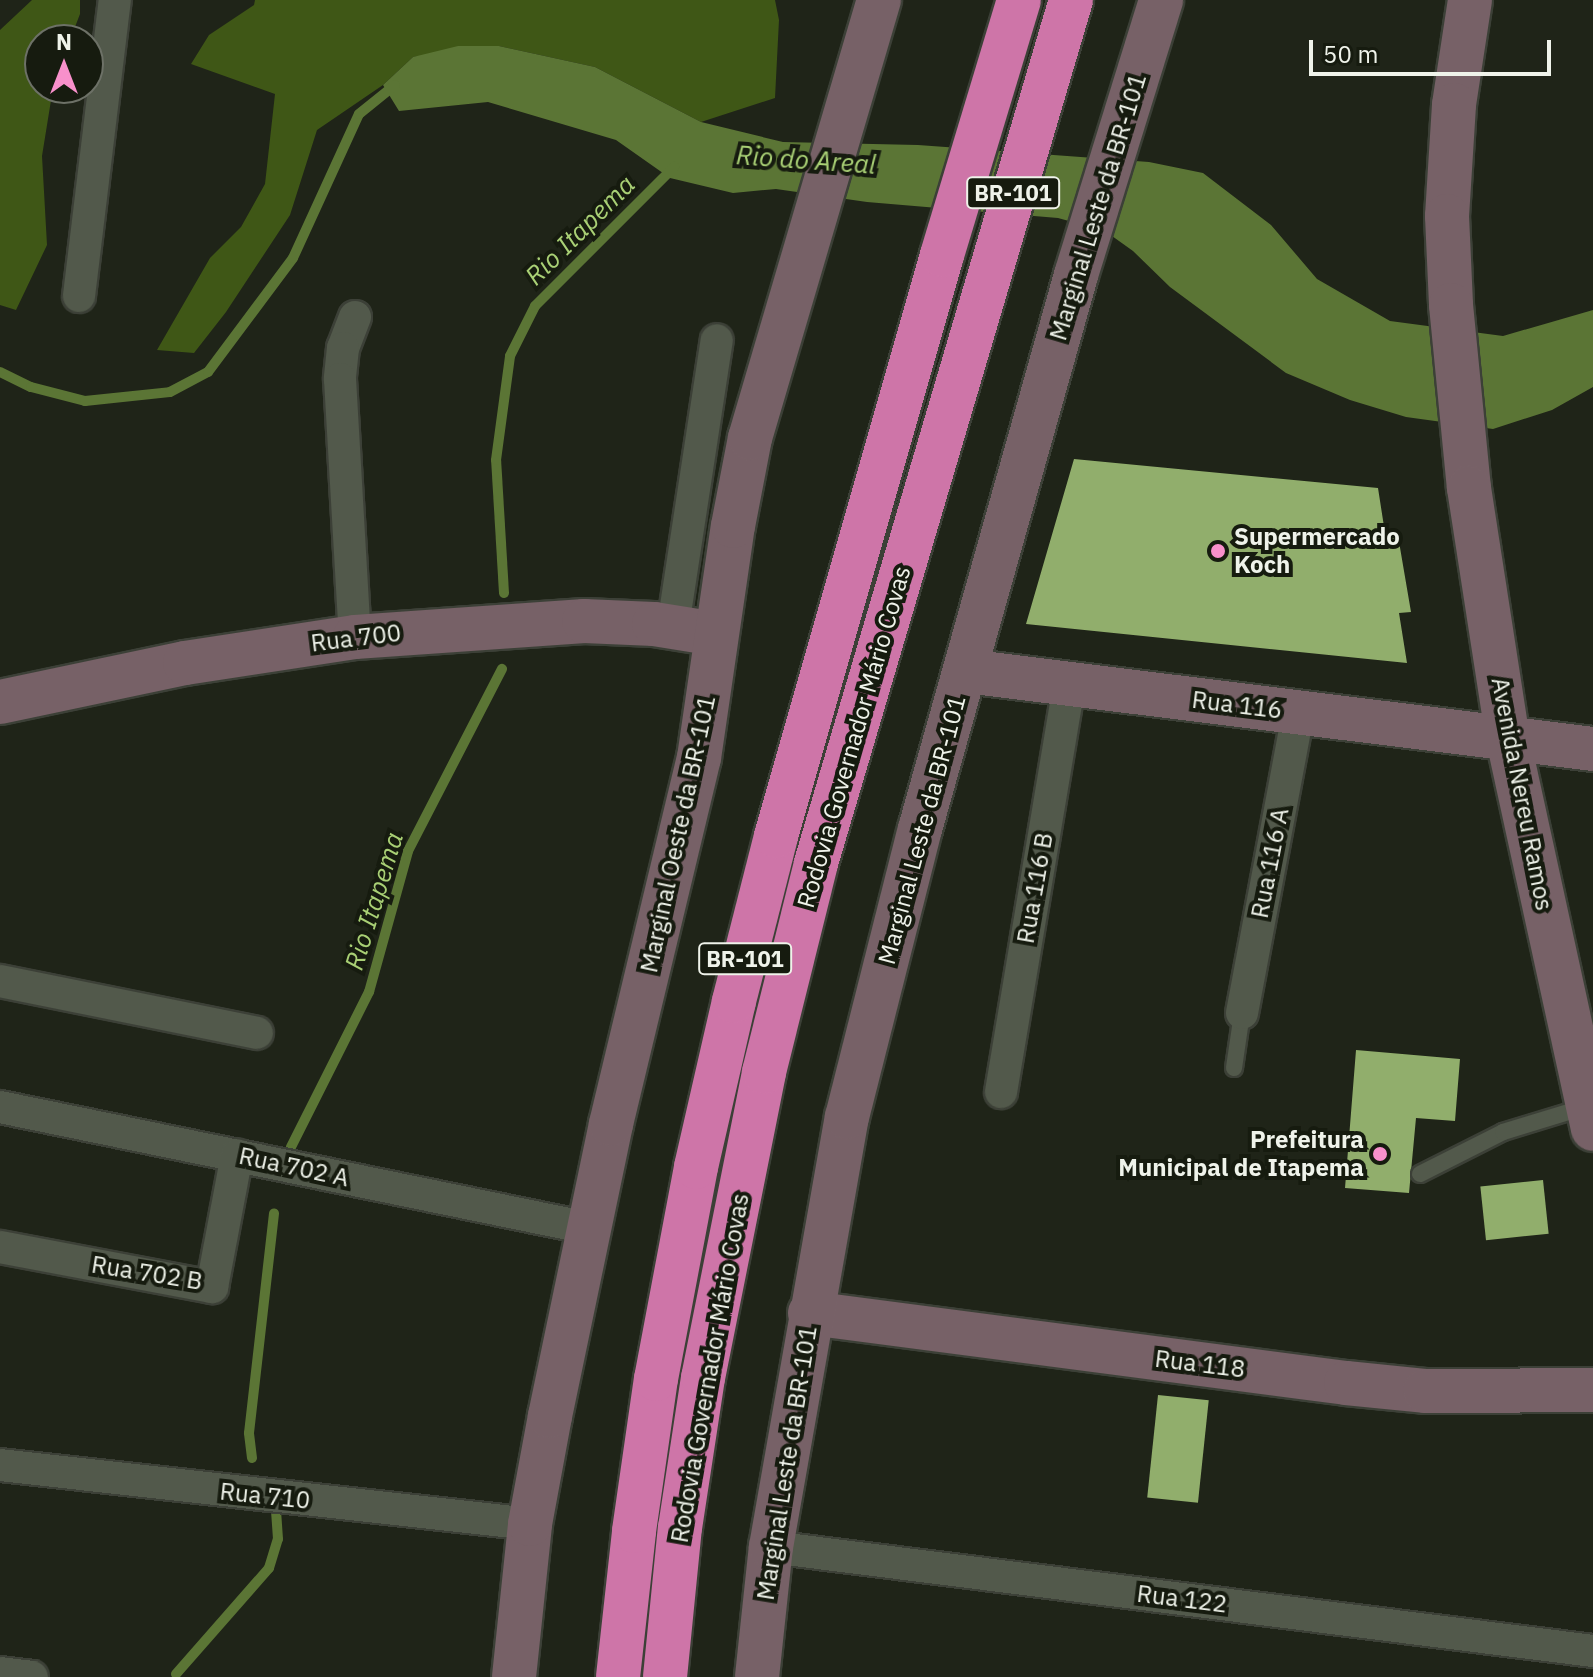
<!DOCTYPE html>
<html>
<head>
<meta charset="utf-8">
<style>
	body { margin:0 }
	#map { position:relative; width:1593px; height:1677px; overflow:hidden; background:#1f2418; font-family:"IBM Plex Sans",sans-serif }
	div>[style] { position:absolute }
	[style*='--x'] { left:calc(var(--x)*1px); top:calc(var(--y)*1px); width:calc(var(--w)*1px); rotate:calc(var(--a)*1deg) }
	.forest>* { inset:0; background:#3f5716 }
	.water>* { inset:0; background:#5b7535 }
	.stream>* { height:10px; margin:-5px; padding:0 5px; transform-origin:5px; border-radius:5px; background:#5b7535 }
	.building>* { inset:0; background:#91ae6c; transform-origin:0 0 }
	.roads { filter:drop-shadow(2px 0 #3c4037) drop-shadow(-2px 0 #3c4037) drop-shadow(0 2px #3c4037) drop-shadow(0 -2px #3c4037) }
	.lane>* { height:16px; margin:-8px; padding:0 8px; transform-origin:8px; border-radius:8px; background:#52594b }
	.street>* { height:32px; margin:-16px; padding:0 16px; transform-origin:16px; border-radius:16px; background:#52594b }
	.secondary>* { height:44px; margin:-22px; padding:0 22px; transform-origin:22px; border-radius:22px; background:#776167 }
	.highway>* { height:44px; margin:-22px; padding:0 22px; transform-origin:22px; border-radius:22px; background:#ce75a8 }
	.dots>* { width:22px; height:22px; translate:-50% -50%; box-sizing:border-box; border:4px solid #161b0f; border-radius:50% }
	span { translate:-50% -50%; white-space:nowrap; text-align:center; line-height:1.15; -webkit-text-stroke:8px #161b0f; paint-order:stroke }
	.shield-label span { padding:2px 6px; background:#161b0f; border:2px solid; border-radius:6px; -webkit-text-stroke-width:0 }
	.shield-label { font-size:22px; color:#eff3ea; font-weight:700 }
	.street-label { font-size:24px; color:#eff3ea }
	.poi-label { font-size:24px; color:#eff3ea; font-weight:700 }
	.left { translate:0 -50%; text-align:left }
	.right { translate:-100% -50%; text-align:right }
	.water-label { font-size:26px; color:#a9d075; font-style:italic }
	.north { position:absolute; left:24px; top:24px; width:80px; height:80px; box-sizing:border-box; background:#161b0f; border:2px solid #6d7167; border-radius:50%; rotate:0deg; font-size:22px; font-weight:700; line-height:32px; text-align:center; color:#eff3ea }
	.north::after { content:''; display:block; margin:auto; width:28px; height:36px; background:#f890cb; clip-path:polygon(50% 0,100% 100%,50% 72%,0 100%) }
	.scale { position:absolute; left:1309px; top:40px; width:242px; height:36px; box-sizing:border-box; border:4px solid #eff3ea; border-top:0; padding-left:10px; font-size:24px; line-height:28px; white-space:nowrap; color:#eff3ea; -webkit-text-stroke:6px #161b0f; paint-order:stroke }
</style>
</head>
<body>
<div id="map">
	<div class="forest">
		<i style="clip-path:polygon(32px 0,80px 0,80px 14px,70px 40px,40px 40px,40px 88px,53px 88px,42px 156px,47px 245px,16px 310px,0 305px,0 30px)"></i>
		<i style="clip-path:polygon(255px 0,775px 0,779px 20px,775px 98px,701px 122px,595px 67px,499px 46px,413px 57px,383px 85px,317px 130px,290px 215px,226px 312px,194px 353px,157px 350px,210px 258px,241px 227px,265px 184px,275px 94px,191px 64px,209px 35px,254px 5px)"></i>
	</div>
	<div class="water">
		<i style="clip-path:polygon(458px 46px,499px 46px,595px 67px,701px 122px,783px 142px,918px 145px,1149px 162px,1203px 173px,1271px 225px,1317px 279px,1390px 321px,1503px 336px,1593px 310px,1593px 387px,1552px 410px,1493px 429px,1406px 417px,1350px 400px,1286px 373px,1170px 287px,1133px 251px,1105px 231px,1058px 218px,867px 202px,776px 189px,733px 193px,670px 178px,616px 140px,488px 102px,399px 111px,383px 85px,413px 57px)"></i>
	</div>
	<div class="stream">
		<i style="--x:0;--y:372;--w:34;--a:26"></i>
		<i style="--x:31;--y:387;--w:56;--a:14.5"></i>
		<i style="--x:85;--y:401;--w:85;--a:-6"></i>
		<i style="--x:170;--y:392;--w:43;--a:-27.8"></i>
		<i style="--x:208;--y:372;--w:142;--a:-53.3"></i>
		<i style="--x:293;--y:258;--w:158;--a:-65.4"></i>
		<i style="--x:359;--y:114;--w:46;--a:-38.9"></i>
		<i style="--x:504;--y:593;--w:133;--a:-93.4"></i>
		<i style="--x:496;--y:460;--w:105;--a:-82.3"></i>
		<i style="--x:510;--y:356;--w:56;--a:-63.4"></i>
		<i style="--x:535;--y:306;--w:197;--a:-45"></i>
		<i style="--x:291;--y:1147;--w:174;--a:-63.3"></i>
		<i style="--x:369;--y:992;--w:146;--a:-74.5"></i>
		<i style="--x:408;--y:851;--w:205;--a:-62.7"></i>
		<i style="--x:252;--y:1458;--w:25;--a:-97"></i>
		<i style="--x:249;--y:1433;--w:221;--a:-83.5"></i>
		<i style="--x:176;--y:1674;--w:141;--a:-48.7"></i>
		<i style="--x:269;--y:1568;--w:30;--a:-73"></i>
		<i style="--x:278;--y:1539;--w:26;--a:-94"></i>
	</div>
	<div class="building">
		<i style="clip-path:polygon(1074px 459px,1378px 488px,1385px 533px,1397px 530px,1411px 612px,1399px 613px,1407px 663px,1026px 624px)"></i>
		<i style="clip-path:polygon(1356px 1050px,1460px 1059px,1455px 1121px,1416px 1118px,1409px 1193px,1345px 1188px)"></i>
		<i style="left:1543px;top:1180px;width:54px;height:63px;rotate:84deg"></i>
		<i style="left:1158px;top:1395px;width:51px;height:103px;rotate:6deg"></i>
	</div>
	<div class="roads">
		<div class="lane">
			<i style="--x:1234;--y:1068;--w:56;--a:-81.7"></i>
			<i style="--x:1420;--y:1174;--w:93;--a:-26.8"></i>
			<i style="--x:1503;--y:1132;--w:86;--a:-17"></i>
		</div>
		<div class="street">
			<i style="--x:79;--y:296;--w:298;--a:-83.1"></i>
			<i style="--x:355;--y:317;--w:33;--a:111"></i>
			<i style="--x:343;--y:348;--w:31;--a:96"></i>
			<i style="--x:340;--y:379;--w:258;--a:86.7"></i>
			<i style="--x:673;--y:626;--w:289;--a:-81.3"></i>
			<i style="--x:0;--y:981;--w:262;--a:11.4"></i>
			<i style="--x:1242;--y:1013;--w:305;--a:-79.4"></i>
			<i style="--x:1001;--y:1092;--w:414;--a:-80.5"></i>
			<i style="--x:0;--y:1107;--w:600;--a:11.63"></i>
			<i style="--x:0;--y:1247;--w:216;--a:10.7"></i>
			<i style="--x:212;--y:1287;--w:134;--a:-79.3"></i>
			<i style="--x:0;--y:1465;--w:533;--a:6.35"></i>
			<i style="--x:771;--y:1547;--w:829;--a:7.21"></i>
			<i style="--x:0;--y:1673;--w:32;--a:7"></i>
		</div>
		<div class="secondary">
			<i style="--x:1470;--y:0;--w:106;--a:98.7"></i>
			<i style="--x:1454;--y:105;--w:111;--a:93.6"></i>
			<i style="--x:1447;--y:216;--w:89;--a:87.4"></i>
			<i style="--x:1451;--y:305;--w:184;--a:84.4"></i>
			<i style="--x:1469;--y:488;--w:254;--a:81.2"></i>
			<i style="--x:1508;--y:739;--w:399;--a:77.7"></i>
			<i style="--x:966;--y:671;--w:632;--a:7.09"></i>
			<i style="--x:0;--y:702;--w:189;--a:-11.9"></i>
			<i style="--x:185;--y:663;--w:172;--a:-8.7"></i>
			<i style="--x:355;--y:637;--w:230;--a:-4"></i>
			<i style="--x:584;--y:621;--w:70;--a:2.5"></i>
			<i style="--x:654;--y:624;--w:63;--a:9.2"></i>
			<i style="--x:810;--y:1313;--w:541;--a:7.44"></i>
			<i style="--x:1346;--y:1383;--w:79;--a:5.8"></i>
			<i style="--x:1425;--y:1391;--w:168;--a:-0.3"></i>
			<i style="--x:514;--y:1677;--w:154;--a:-84"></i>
			<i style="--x:530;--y:1524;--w:110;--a:-79.5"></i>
			<i style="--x:550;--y:1416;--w:298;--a:-78.2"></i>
			<i style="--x:611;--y:1124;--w:376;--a:-76.5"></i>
			<i style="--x:699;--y:758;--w:234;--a:-81.7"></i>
			<i style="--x:733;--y:526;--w:90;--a:-79.1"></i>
			<i style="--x:750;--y:438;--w:457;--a:-73.6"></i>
			<i style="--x:757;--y:1677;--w:131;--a:-83.9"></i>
			<i style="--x:771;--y:1547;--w:437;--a:-80"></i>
			<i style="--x:847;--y:1117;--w:297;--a:-75.8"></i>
			<i style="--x:920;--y:829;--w:576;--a:-74.27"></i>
			<i style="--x:1076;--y:275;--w:288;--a:-72.8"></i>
		</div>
		<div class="highway">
			<i style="--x:618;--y:1677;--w:147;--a:-83.7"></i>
			<i style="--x:634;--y:1531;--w:154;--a:-81.8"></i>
			<i style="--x:656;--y:1379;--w:216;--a:-79.3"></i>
			<i style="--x:696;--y:1167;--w:170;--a:-77.1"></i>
			<i style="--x:734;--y:1001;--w:170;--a:-75.7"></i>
			<i style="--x:776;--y:836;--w:604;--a:-74.05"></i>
			<i style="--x:942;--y:255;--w:266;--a:-73.2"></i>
			<i style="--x:665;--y:1677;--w:150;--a:-84.3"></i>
			<i style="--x:680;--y:1528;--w:152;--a:-81.3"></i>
			<i style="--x:703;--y:1378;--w:312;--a:-78.7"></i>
			<i style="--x:764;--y:1072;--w:215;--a:-76"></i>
			<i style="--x:816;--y:863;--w:900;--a:-73.54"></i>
		</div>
	</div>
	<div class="dots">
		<i style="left:1218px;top:551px;background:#f890cb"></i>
		<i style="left:1380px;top:1154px;background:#f890cb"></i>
	</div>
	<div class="shield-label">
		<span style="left:1013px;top:193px">BR-101</span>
		<span style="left:745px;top:959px">BR-101</span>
	</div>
	<div class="street-label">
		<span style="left:1098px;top:207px;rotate:-73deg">Marginal Leste da BR-101</span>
		<span style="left:356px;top:638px;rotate:-7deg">Rua 700</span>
		<span style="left:1237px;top:705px;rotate:7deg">Rua 116</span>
		<span style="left:854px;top:737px;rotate:-74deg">Rodovia Governador Mário Covas</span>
		<span style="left:1522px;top:794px;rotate:79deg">Avenida Nereu Ramos</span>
		<span style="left:922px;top:830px;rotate:-75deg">Marginal Leste da BR-101</span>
		<span style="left:678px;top:834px;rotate:-78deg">Marginal Oeste da BR-101</span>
		<span style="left:1270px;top:863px;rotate:-79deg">Rua 116 A</span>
		<span style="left:1035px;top:888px;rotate:-80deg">Rua 116 B</span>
		<span style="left:294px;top:1167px;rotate:12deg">Rua 702 A</span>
		<span style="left:147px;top:1273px;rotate:9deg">Rua 702 B</span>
		<span style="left:1200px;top:1364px;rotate:7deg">Rua 118</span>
		<span style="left:710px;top:1368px;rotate:-80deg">Rodovia Governador Mário Covas</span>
		<span style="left:787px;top:1463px;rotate:-81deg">Marginal Leste da BR-101</span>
		<span style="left:265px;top:1496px;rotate:6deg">Rua 710</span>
		<span style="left:1182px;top:1599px;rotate:7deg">Rua 122</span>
	</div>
	<div class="poi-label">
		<span class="left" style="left:1234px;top:551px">Supermercado<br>Koch</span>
		<span class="right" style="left:1364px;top:1154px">Prefeitura<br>Municipal de Itapema</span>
	</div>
	<div class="water-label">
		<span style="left:806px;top:160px;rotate:4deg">Rio do Areal</span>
		<span style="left:580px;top:230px;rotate:-45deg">Rio Itapema</span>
		<span style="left:374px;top:901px;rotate:-73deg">Rio Itapema</span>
	</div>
	<div class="north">N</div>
	<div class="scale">50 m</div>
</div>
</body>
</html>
